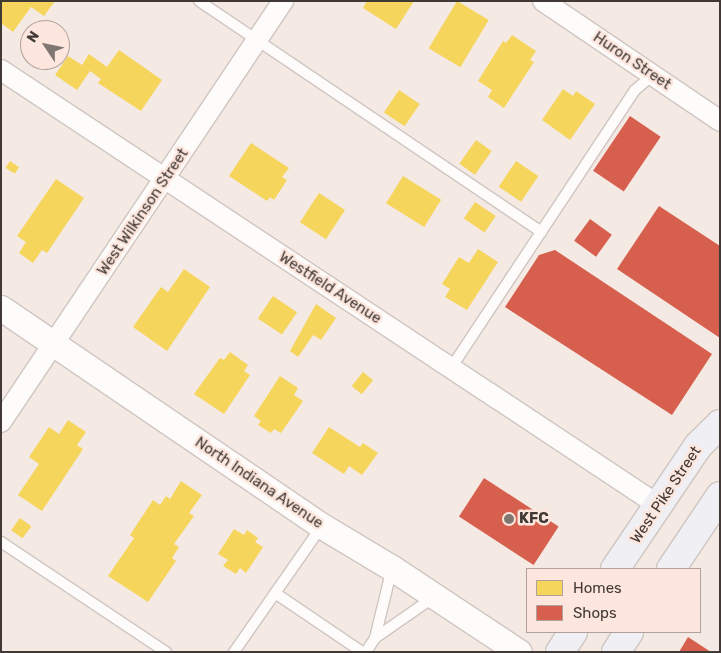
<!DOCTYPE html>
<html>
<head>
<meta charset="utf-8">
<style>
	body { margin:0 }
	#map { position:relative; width:721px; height:653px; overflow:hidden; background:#f5e9e4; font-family:Rubik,sans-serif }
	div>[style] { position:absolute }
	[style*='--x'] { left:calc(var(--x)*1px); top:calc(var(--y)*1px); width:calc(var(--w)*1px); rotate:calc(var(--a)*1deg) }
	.homes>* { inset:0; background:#f6d55c; transform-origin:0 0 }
	.shops>* { inset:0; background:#d6604d; transform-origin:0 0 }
	.roads { filter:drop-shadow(1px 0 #cfc5c1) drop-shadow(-1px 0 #cfc5c1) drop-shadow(0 1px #cfc5c1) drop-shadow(0 -1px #cfc5c1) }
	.service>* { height:10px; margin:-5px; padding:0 5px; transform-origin:5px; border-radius:5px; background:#fefcfb }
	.minor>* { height:20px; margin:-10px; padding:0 10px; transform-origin:10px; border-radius:10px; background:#fefcfb }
	.tertiary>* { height:25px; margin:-12.5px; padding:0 12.5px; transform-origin:12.5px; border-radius:12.5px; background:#fefcfb }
	.trunk>* { height:28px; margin:-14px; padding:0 14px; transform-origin:14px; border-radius:14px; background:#f0eff4 }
	.dots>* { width:14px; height:14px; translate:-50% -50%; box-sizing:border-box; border:2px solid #fce6dd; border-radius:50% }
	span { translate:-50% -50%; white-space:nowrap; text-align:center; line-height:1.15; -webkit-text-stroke:5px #fce6dd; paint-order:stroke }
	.street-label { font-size:15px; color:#413935 }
	.poi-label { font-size:15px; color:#413935; font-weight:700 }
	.left { translate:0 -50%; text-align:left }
	.frame { position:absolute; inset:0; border:2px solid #413935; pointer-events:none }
	.legend { position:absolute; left:526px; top:568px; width:175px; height:65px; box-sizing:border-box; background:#fce6dd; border:1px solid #b1a19a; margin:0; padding:6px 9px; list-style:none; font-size:15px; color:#413935 }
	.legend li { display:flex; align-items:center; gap:10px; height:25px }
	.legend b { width:25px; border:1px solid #b1a19a }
	.north { position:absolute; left:20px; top:20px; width:50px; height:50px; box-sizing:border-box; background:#fce6dd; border:1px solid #b1a19a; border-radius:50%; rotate:304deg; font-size:14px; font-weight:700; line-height:20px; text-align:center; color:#413935 }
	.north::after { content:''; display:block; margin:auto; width:18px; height:22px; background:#807772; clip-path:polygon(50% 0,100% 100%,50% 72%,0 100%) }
</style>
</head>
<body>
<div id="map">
	<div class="homes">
		<i style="clip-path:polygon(1px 1px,55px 1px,44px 16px,31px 7px,13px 32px,1px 23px)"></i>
		<i style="clip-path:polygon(367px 1px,414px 1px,396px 29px,363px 8px)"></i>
		<i style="left:457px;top:1px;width:37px;height:55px;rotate:31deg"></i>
		<i style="clip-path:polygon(512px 35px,536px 51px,530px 60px,534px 62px,504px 108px,488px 97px,492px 90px,478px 81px,503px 41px,506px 43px)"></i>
		<i style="clip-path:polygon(119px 50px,162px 80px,141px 111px,98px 83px,101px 79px,90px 71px,77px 90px,55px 75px,68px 56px,82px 65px,89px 54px,107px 67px)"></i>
		<i style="clip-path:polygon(563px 89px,573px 96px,576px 91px,595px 104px,570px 140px,542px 120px)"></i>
		<i style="left:399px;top:90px;width:25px;height:27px;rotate:34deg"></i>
		<i style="left:476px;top:140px;width:19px;height:29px;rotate:35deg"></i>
		<i style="clip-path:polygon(251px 143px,289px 168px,282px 177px,287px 180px,274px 200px,270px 197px,267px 201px,229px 176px)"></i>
		<i style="left:10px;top:161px;width:11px;height:8px;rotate:34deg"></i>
		<i style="left:516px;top:161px;width:27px;height:31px;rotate:34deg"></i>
		<i style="left:403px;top:176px;width:45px;height:32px;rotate:32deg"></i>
		<i style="clip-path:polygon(56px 179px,84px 198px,47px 253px,42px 250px,33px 263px,19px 253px,26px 242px,17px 236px)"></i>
		<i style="left:319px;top:193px;width:31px;height:35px;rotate:33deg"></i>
		<i style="left:475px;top:202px;width:25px;height:20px;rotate:34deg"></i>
		<i style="clip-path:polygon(478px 249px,498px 262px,467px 310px,445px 297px,450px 289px,442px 284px,459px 257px,469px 263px)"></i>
		<i style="clip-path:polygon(184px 269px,210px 287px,167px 351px,133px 327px,161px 287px,168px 292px)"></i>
		<i style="left:273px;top:296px;width:29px;height:27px;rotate:34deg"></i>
		<i style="clip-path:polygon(316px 304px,336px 318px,321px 340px,313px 335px,298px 357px,290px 351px)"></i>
		<i style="clip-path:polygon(230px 352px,248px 365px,244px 371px,250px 375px,224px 414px,194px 394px,220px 358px,224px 360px)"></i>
		<i style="left:363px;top:372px;width:13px;height:18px;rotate:39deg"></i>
		<i style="clip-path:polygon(280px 376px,298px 388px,294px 395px,303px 401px,281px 433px,274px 429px,271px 433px,258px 425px,261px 421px,254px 416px)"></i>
		<i style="clip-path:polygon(68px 420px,86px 432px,77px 445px,83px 449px,42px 511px,18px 495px,39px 464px,29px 457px,49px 427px,59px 434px)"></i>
		<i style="clip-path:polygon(329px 427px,360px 447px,363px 443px,378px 453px,362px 475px,349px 466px,344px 474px,312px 453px)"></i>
		<i style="clip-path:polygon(181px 481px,202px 495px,189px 513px,194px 516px,174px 544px,179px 547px,172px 558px,176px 561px,148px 602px,108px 576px,134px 538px,130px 535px,153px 500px,160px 505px,166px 496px,170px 499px)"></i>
		<i style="left:20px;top:518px;width:14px;height:15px;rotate:36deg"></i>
		<i style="clip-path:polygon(234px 529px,244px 535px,247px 530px,258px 538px,255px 542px,263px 547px,246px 573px,240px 568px,236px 574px,223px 566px,228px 560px,218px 554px)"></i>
	</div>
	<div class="shops">
		<i style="left:630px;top:116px;width:37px;height:66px;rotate:34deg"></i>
		<i style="clip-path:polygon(659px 206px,720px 246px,720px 338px,617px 269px)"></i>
		<i style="left:590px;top:219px;width:27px;height:27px;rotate:36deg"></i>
		<i style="clip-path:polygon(555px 250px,712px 354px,672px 415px,505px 307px,539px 255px)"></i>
		<i style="left:484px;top:478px;width:89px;height:46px;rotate:33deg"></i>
		<i style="clip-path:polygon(688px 637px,711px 652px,679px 652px)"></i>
	</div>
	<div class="roads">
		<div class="service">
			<i style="--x:199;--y:1;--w:413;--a:34"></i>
			<i style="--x:451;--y:368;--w:333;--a:-56.5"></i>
			<i style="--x:635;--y:90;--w:23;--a:-40"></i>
			<i style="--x:1;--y:542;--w:198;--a:33.7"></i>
			<i style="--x:275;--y:593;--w:105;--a:34.1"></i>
			<i style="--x:375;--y:638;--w:72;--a:-34.8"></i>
			<i style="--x:234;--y:652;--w:154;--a:-55.1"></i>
			<i style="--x:366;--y:652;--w:17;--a:-57"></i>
			<i style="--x:375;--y:638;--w:72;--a:-76.3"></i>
		</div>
		<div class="minor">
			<i style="--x:543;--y:1;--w:214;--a:34.1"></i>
			<i style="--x:1;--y:70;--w:788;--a:33.51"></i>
			<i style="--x:1;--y:422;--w:507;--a:-56.18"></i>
		</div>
		<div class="tertiary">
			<i style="--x:1;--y:308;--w:388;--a:34.2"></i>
			<i style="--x:322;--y:526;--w:82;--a:31"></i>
			<i style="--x:392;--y:568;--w:152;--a:33.5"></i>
		</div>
		<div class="trunk">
			<i style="--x:615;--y:569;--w:148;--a:-56"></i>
			<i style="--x:698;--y:446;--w:31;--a:-45"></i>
			<i style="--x:671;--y:569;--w:88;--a:-56.1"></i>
			<i style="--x:560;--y:652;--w:24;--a:-57"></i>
			<i style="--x:616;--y:652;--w:24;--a:-57"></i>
		</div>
	</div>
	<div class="dots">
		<i style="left:509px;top:519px;background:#807772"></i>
	</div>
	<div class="street-label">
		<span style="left:632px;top:61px;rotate:34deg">Huron Street</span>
		<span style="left:143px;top:212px;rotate:-56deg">West Wilkinson Street</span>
		<span style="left:330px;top:288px;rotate:33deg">Westfield Avenue</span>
		<span style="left:259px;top:483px;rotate:34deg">North Indiana Avenue</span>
		<span style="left:666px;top:495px;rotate:-56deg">West Pike Street</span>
	</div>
	<div class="poi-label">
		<span class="left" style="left:519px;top:519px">KFC</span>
	</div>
	<div class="frame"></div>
	<ul class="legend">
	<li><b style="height:14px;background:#f6d55c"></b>Homes</li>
	<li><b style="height:14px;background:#d6604d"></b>Shops</li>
	</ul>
	<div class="north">N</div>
</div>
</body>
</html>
